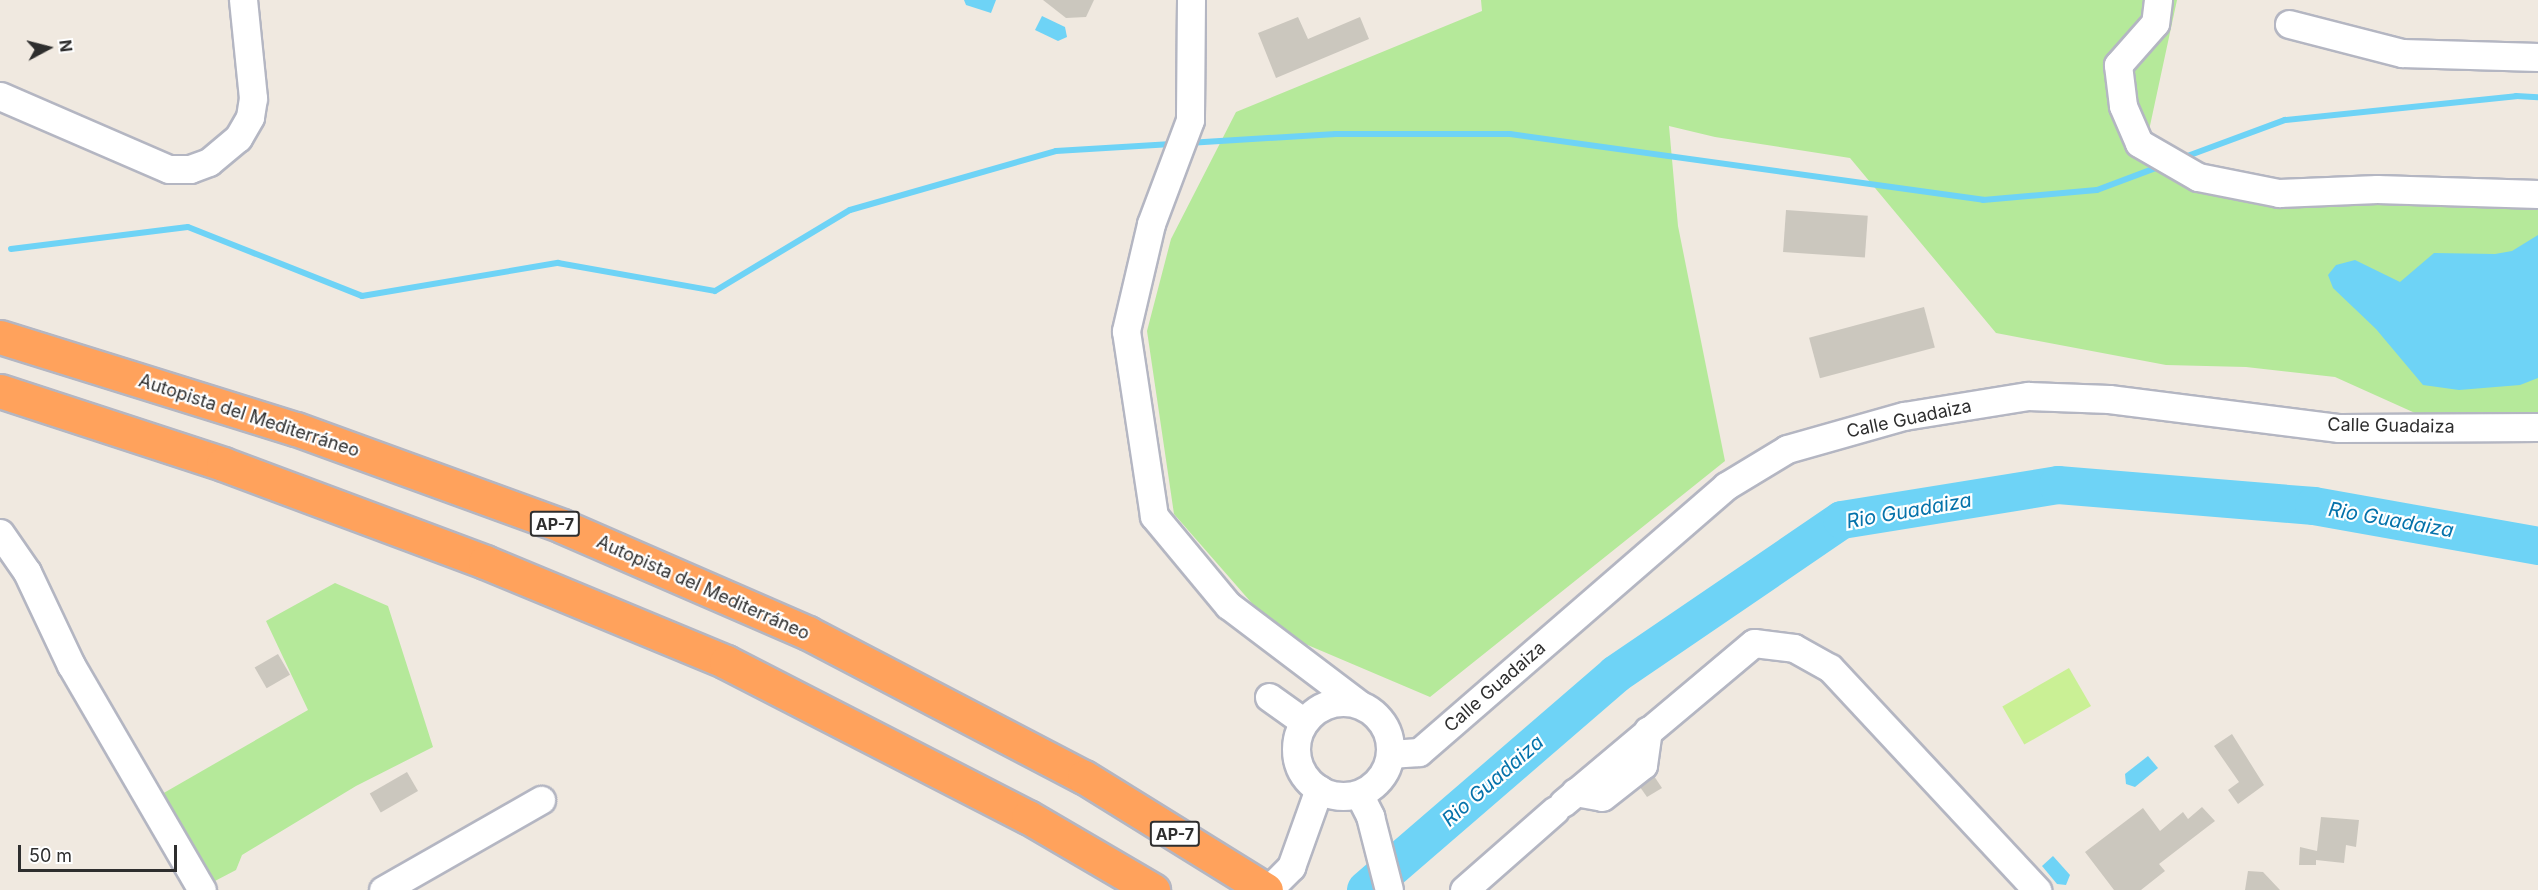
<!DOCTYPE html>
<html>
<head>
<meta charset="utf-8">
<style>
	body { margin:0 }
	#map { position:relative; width:2538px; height:890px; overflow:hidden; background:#f0e9e0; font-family:Inter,sans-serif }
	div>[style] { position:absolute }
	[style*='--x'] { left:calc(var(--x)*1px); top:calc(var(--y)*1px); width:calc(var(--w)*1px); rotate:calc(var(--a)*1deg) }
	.green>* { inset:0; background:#b5e99a }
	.pitch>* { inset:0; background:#caf095; transform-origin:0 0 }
	.water>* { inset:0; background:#6ed3f6 }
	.stream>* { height:6px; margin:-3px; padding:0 3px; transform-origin:3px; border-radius:3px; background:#6ed3f6 }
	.river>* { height:38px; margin:-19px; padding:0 19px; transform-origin:19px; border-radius:19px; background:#6ed3f6 }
	.building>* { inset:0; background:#cbc7be; transform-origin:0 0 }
	.roads { filter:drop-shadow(2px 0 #b4b6c2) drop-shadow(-2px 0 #b4b6c2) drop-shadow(0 2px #b4b6c2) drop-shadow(0 -2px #b4b6c2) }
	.minor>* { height:27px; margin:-13.5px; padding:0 13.5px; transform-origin:13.5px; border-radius:13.5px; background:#fff }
	.minor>.ring { margin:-13.5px; padding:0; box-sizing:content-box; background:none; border:27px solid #fff; border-radius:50% }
	.highway>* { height:33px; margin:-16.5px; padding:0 16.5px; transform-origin:16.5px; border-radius:16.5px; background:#ffa25c }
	span { translate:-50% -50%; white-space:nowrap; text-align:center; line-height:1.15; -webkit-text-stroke:4.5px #fff; paint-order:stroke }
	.shield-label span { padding:2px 4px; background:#fff; border:2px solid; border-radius:4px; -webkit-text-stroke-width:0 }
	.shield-label { font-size:16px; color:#2e2e2e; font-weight:700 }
	.street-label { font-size:18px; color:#2e2e2e }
	.water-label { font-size:20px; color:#0572aa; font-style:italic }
	.north { position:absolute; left:18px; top:18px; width:60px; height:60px; -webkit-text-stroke:4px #fff; paint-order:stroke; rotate:83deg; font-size:16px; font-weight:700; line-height:24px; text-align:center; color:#2e2e2e }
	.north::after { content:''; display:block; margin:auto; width:21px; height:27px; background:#2e2e2e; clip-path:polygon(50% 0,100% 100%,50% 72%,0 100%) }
	.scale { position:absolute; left:18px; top:845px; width:159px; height:27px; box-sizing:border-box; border:3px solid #2e2e2e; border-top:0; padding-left:8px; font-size:18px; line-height:21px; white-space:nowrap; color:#2e2e2e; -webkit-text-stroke:4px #fff; paint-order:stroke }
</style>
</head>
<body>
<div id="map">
	<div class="green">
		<i style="clip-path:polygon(1481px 0,2177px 0,2148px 135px,2215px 173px,2292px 182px,2538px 188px,2538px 416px,2415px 413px,2335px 377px,2246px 367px,2166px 365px,1996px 333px,1850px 158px,1715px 137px,1669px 126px,1678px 226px,1725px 461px,1430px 697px,1277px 632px,1174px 514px,1147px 331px,1171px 239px,1236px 112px,1482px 11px)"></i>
		<i style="clip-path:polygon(335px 583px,388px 606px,433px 747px,356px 786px,242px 855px,236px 870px,213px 882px,162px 794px,308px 710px,266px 621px)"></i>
	</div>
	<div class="pitch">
		<i style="left:2069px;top:668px;width:44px;height:77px;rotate:60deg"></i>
	</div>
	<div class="water">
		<i style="clip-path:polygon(964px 0,996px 0,991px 13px,966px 5px)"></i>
		<i style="clip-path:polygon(1042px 16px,1065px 27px,1067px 37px,1058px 41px,1035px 30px)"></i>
		<i style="clip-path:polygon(2538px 235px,2538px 378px,2520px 385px,2459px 390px,2423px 385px,2376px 329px,2333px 288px,2328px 275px,2336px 265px,2355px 260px,2400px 282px,2434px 253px,2495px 254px,2512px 251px)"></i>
		<i style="clip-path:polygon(2148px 756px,2158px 768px,2135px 787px,2126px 784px,2125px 774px)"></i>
		<i style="clip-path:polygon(2053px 856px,2070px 875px,2066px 885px,2057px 884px,2042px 866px)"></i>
	</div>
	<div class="stream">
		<i style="--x:1188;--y:143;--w:148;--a:-3.5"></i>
		<i style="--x:1336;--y:134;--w:174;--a:0"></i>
		<i style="--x:1510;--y:134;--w:478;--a:7.9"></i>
		<i style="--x:1983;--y:200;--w:114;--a:-5"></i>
		<i style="--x:2097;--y:190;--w:68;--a:-20.6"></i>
		<i style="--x:2182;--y:158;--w:110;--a:-20.3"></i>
		<i style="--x:2285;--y:120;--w:232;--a:-5.9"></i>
		<i style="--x:2516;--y:96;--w:22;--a:3"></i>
		<i style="--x:11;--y:249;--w:178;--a:-7.1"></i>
		<i style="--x:188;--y:227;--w:187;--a:21.6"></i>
		<i style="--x:362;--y:296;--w:199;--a:-9.6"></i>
		<i style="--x:558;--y:263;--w:159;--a:10.1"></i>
		<i style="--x:715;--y:291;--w:157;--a:-31"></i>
		<i style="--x:850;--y:210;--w:214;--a:-16"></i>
		<i style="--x:1056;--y:151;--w:116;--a:-3.5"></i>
	</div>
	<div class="river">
		<i style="--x:1366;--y:890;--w:330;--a:-40.8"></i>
		<i style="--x:1616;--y:674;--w:273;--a:-34.3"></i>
		<i style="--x:1842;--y:520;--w:219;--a:-9.2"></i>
		<i style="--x:2058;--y:485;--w:257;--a:4.7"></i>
		<i style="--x:2314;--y:506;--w:228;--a:10.1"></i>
	</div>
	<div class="building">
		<i style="clip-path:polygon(1043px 0,1094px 0,1086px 17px,1066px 18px)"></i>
		<i style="clip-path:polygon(1298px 17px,1308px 39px,1360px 17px,1369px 39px,1276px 78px,1258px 33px)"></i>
		<i style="left:1786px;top:210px;width:82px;height:42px;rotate:4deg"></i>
		<i style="left:1924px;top:307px;width:42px;height:119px;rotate:75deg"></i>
		<i style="left:278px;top:654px;width:24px;height:27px;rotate:60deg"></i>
		<i style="clip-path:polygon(2232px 734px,2264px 785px,2238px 804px,2228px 790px,2239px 782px,2214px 746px)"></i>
		<i style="left:407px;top:772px;width:22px;height:43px;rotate:60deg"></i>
		<i style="clip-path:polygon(1654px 776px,1662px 788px,1647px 797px,1640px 787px)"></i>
		<i style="clip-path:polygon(2202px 807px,2215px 821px,2159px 864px,2165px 871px,2141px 890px,2114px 890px,2085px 852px,2143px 808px,2160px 831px,2183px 812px,2188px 819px)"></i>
		<i style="clip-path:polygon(2321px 817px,2359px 820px,2356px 847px,2346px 845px,2344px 863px,2316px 860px,2316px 865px,2299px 865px,2300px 847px,2317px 851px)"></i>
		<i style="clip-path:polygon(2248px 871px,2263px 872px,2280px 890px,2245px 890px)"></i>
	</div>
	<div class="roads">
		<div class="minor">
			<i style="--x:1191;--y:0;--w:120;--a:90.5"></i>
			<i style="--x:1190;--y:120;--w:111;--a:110.6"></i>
			<i style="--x:1151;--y:224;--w:110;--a:103.2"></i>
			<i style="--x:1126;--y:331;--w:187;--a:81.4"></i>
			<i style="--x:1154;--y:516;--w:116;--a:50.3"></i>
			<i style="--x:1228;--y:605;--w:164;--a:37.1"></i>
			<i style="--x:2158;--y:0;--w:23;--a:97"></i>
			<i style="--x:2155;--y:23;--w:56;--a:131.4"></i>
			<i style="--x:2118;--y:65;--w:41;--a:83"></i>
			<i style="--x:2123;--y:106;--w:40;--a:66.6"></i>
			<i style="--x:2139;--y:143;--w:68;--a:30"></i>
			<i style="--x:2198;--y:177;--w:83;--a:11.2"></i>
			<i style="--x:2279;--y:193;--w:98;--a:-2.3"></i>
			<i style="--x:2377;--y:189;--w:161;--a:1.8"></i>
			<i style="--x:2289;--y:24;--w:117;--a:14.4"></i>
			<i style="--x:2402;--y:53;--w:136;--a:1.7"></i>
			<i style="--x:0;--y:96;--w:184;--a:23.4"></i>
			<i style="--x:169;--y:169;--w:21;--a:0"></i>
			<i style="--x:190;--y:169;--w:20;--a:-20"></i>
			<i style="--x:209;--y:162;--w:38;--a:-40"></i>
			<i style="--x:238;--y:138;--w:24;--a:-60"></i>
			<i style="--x:250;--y:117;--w:19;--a:-81"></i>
			<i style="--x:253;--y:98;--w:99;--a:-95.8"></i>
			<i style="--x:0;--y:533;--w:47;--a:55.3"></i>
			<i style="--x:27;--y:572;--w:103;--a:64.7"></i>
			<i style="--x:71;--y:665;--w:260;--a:59.8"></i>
			<i style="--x:1269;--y:697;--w:43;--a:35.5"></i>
			<i class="ring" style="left:1296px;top:702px;width:67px;height:67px"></i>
			<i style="--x:1390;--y:754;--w:29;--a:-4"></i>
			<i style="--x:1419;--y:752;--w:406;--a:-40.9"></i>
			<i style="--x:1726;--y:486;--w:71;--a:-31.2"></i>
			<i style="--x:1787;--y:449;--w:122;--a:-15.8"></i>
			<i style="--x:1904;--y:416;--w:126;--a:-9.2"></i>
			<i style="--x:2028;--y:396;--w:81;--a:2.1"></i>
			<i style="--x:2109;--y:399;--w:232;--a:7.2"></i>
			<i style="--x:2339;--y:428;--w:199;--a:-0.3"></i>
			<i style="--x:1575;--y:792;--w:27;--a:10"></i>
			<i style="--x:1602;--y:797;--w:52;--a:-38"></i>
			<i style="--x:1643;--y:765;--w:35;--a:-82"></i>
			<i style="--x:1359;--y:794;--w:25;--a:63"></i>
			<i style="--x:1370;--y:816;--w:76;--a:75.6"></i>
			<i style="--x:1563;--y:803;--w:249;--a:-40"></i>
			<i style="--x:1754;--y:643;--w:40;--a:7.1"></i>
			<i style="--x:1794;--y:648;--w:41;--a:29.1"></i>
			<i style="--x:1830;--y:668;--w:304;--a:47"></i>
			<i style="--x:383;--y:890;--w:182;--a:-29.7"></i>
			<i style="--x:1268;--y:890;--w:33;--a:-45"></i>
			<i style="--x:1291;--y:867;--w:83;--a:-70.3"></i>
			<i style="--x:1464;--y:890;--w:121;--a:-41.3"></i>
		</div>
		<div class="highway">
			<i style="--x:0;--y:337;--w:310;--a:17.3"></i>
			<i style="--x:296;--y:429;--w:283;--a:20"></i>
			<i style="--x:562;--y:526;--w:268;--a:23.5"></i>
			<i style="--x:808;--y:633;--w:311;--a:27.6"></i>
			<i style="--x:1084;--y:777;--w:214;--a:31.8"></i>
			<i style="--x:0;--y:391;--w:235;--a:18.1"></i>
			<i style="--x:223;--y:464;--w:280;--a:20.5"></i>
			<i style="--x:485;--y:562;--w:261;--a:22.5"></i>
			<i style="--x:726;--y:662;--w:339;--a:27.2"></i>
			<i style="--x:1028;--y:817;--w:145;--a:30.3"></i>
		</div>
	</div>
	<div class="shield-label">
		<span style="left:555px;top:524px">AP-7</span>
		<span style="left:1175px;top:834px">AP-7</span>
	</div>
	<div class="street-label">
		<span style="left:249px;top:416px;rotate:18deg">Autopista del Mediterráneo</span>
		<span style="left:1909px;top:419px;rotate:-12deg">Calle Guadaiza</span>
		<span style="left:2391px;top:426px;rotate:1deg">Calle Guadaiza</span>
		<span style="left:703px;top:588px;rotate:24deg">Autopista del Mediterráneo</span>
		<span style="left:1495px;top:687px;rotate:-41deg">Calle Guadaiza</span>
	</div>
	<div class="water-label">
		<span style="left:1909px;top:511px;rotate:-10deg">Rio Guadaiza</span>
		<span style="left:2391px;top:520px;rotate:10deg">Rio Guadaiza</span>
		<span style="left:1493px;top:781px;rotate:-41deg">Rio Guadaiza</span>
	</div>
	<div class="north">N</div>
	<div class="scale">50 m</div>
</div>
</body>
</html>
